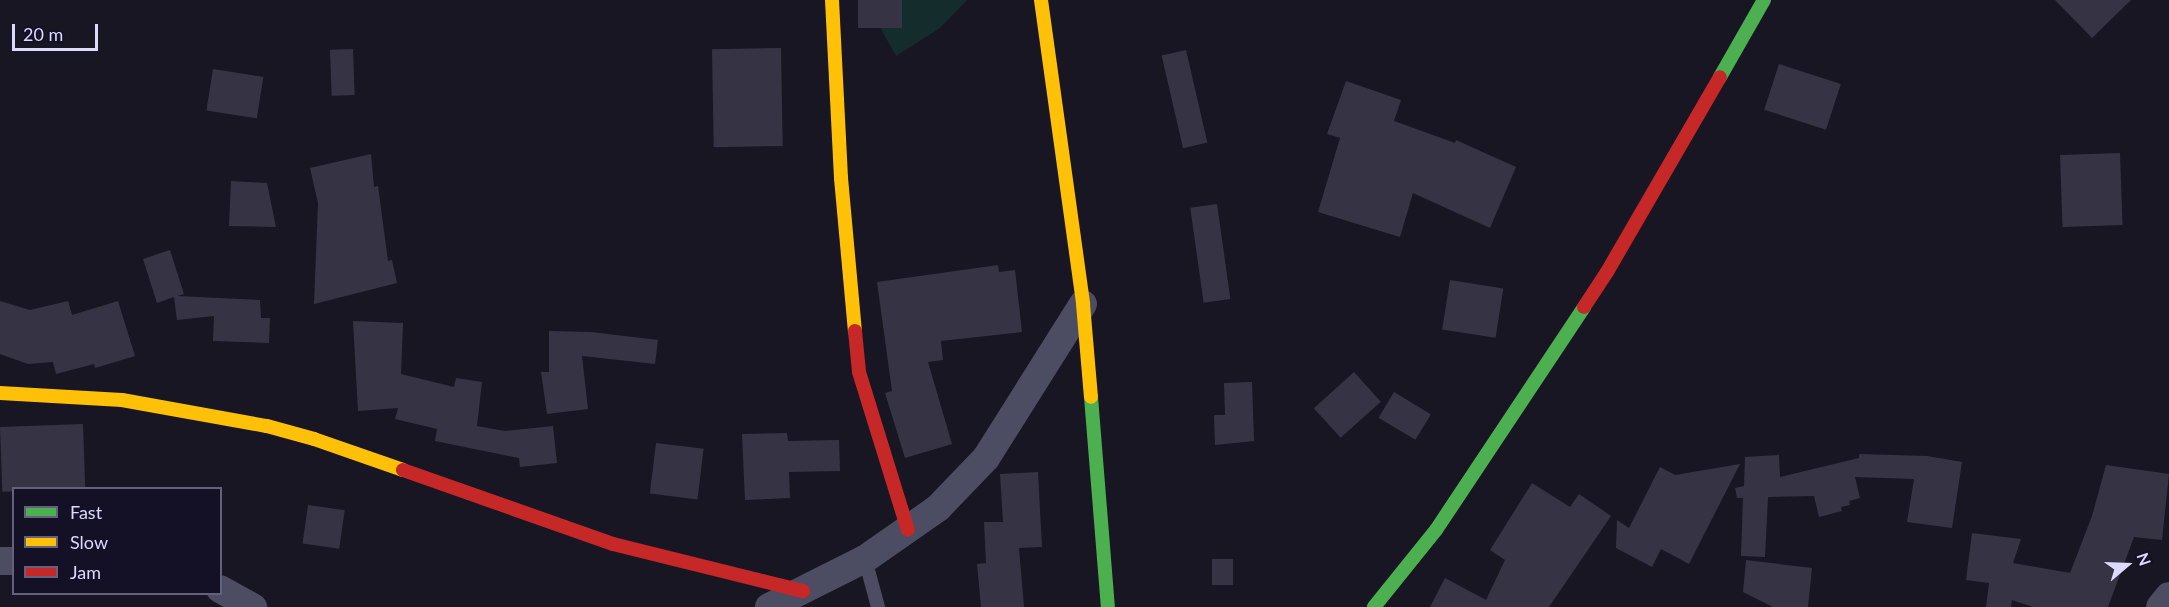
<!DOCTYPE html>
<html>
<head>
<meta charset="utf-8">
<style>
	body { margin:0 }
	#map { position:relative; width:2169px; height:607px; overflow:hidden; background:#181622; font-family:Lato,sans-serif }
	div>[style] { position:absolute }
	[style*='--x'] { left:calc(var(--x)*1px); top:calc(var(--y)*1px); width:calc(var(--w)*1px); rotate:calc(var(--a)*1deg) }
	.green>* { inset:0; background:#152c2c }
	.building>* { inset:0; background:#363444; transform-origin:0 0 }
	.lane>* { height:14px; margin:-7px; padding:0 7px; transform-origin:7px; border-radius:7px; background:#4c4c62 }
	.street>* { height:28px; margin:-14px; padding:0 14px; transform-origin:14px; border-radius:14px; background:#4c4c62 }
	.fast>* { height:14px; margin:-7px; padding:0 7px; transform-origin:7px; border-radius:7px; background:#4caf50 }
	.slow>* { height:14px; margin:-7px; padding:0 7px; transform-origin:7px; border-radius:7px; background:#ffc107 }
	.jam>* { height:14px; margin:-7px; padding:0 7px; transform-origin:7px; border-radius:7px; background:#c62828 }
	span { translate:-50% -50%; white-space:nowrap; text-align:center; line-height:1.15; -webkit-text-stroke:4.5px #141127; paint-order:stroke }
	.legend { position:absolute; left:12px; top:487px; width:210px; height:108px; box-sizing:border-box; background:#141127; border:2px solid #64617c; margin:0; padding:8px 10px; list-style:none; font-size:18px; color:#dbdafc }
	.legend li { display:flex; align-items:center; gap:12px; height:30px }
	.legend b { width:30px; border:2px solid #64617c }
	.north { position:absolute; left:2097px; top:535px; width:60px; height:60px; -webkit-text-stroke:4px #141127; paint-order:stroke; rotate:71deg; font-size:16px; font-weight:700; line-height:24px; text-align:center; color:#dbdafc }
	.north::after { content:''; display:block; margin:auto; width:21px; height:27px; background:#dbdafc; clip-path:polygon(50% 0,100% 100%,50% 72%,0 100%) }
	.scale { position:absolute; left:12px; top:24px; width:86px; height:27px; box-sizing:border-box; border:3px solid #dbdafc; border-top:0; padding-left:8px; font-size:18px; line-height:21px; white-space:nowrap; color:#dbdafc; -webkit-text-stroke:4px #141127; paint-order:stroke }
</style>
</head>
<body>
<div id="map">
	<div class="green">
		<i style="clip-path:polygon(897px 0,967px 0,940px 28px,896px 56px,881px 29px,898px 4px)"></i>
	</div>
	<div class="building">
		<i style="left:858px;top:0;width:44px;height:28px"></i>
		<i style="clip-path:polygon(2055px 0,2131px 0,2092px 38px)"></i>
		<i style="left:781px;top:48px;width:98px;height:69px;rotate:89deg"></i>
		<i style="left:353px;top:49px;width:46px;height:23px;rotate:88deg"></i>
		<i style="left:1186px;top:50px;width:95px;height:25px;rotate:77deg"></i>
		<i style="left:1779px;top:64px;width:65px;height:48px;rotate:18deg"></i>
		<i style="left:213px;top:69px;width:51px;height:42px;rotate:9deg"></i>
		<i style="clip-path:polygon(1346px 81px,1401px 100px,1394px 121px,1455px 143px,1456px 140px,1516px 167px,1490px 228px,1413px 193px,1400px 237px,1318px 212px,1340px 138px,1327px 134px)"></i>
		<i style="left:2120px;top:153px;width:72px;height:60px;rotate:88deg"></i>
		<i style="clip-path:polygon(371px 154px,374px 187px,378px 186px,388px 261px,392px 260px,397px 283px,314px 304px,318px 203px,310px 168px)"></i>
		<i style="clip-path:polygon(231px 181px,267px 183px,276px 227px,229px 226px)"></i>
		<i style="left:1217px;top:204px;width:96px;height:27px;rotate:82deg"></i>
		<i style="clip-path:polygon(170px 250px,184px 294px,177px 296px,260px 300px,261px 318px,270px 318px,269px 343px,213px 341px,214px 316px,177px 320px,174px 297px,157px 303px,143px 259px)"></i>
		<i style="clip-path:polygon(998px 265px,999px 272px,1015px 270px,1022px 332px,941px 341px,943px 360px,928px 362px,952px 444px,905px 458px,885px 393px,892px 391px,877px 282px)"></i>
		<i style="left:1450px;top:280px;width:54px;height:50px;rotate:9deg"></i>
		<i style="clip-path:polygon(0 301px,30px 310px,68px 301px,72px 315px,118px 301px,135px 356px,95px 368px,94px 364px,56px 374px,53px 362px,28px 364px,0 354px)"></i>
		<i style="clip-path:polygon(353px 321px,403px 323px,401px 374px,454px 387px,456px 378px,482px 382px,477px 426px,505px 431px,553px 426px,557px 463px,520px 467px,519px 458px,435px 441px,437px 429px,395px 419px,398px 408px,358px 411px)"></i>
		<i style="clip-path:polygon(549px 331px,591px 332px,658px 340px,655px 364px,582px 356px,588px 409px,547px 414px,541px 372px,549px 372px)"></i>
		<i style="left:1354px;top:372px;width:40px;height:54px;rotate:48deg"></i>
		<i style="clip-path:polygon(1252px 382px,1254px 441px,1215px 445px,1214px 415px,1225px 415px,1224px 383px)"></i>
		<i style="left:1394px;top:392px;width:43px;height:30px;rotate:31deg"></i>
		<i style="left:83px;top:424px;width:65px;height:83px;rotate:88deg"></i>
		<i style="clip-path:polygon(787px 433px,788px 441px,839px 440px,840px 471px,789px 472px,790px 498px,745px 500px,742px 434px)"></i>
		<i style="left:656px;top:443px;width:48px;height:51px;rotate:7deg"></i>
		<i style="clip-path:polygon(1859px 454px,1927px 456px,1962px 462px,1952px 528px,1907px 522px,1914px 479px,1855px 477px,1860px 498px,1849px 501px,1850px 505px,1841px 507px,1842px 511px,1819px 517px,1814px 496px,1768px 497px,1765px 557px,1741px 556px,1743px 498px,1737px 498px,1735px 488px,1744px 486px,1745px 457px,1779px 455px,1780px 477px,1859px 458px)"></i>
		<i style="clip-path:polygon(1740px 464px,1689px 564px,1661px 549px,1652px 567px,1616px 548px,1617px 520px,1629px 528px,1660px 467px,1675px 475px)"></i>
		<i style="clip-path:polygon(2106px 465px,2169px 474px,2162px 540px,2134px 537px,2108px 607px,2033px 607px,2012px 600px,2011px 607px,1986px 607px,1989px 583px,1966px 580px,1972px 533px,2021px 539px,2013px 563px,2070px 573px,2092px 516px)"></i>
		<i style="clip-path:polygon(1038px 472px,1042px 547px,1019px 548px,1024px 607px,981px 607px,977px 564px,986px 563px,984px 522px,1003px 522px,1000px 474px)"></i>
		<i style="clip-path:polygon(1532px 483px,1570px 507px,1579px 494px,1611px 516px,1549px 607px,1430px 607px,1445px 578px,1486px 600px,1505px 560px,1490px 550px)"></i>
		<i style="left:308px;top:505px;width:37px;height:39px;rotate:8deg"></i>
		<i style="left:1212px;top:559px;width:21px;height:26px"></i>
		<i style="clip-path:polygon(1746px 560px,1812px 568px,1808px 607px,1773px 607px,1743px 592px)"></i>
	</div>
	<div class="lane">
		<i style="--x:865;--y:559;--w:50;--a:74.8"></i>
	</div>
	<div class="street">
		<i style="--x:0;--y:561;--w:14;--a:0"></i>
		<i style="--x:220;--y:589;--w:38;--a:29"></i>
		<i style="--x:769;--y:607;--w:107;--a:-26.6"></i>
		<i style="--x:865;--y:559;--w:89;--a:-34.9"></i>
		<i style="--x:938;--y:508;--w:69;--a:-46.2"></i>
		<i style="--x:986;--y:458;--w:182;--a:-57.8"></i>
		<i style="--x:2160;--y:607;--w:14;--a:-51"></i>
	</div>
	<div class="fast">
		<i style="--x:1720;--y:77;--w:89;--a:-60.3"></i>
		<i style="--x:1091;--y:397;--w:211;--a:85.4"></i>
		<i style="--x:1374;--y:607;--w:99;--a:-51.2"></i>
		<i style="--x:1436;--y:530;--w:268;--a:-56.4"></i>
	</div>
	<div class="slow">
		<i style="--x:832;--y:0;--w:178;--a:87.1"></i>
		<i style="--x:841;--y:178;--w:154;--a:84.8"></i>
		<i style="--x:1041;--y:0;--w:307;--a:82.1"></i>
		<i style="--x:1083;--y:304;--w:93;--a:85.1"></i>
		<i style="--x:0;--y:393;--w:122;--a:3.3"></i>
		<i style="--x:122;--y:400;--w:147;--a:10.2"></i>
		<i style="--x:267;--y:426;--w:49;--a:15.5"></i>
		<i style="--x:314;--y:439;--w:94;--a:19.2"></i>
	</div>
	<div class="jam">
		<i style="--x:1584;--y:307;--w:42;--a:-56.7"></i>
		<i style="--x:1607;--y:272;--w:225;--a:-59.9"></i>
		<i style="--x:855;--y:331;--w:41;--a:84.4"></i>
		<i style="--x:859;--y:372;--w:165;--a:72.8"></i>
		<i style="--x:403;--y:470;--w:223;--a:19.4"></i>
		<i style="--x:613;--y:544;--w:196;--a:13.9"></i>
	</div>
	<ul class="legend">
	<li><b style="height:8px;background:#4caf50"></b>Fast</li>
	<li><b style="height:8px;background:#ffc107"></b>Slow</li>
	<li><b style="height:8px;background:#c62828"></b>Jam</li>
	</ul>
	<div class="north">N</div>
	<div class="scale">20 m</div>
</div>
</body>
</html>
